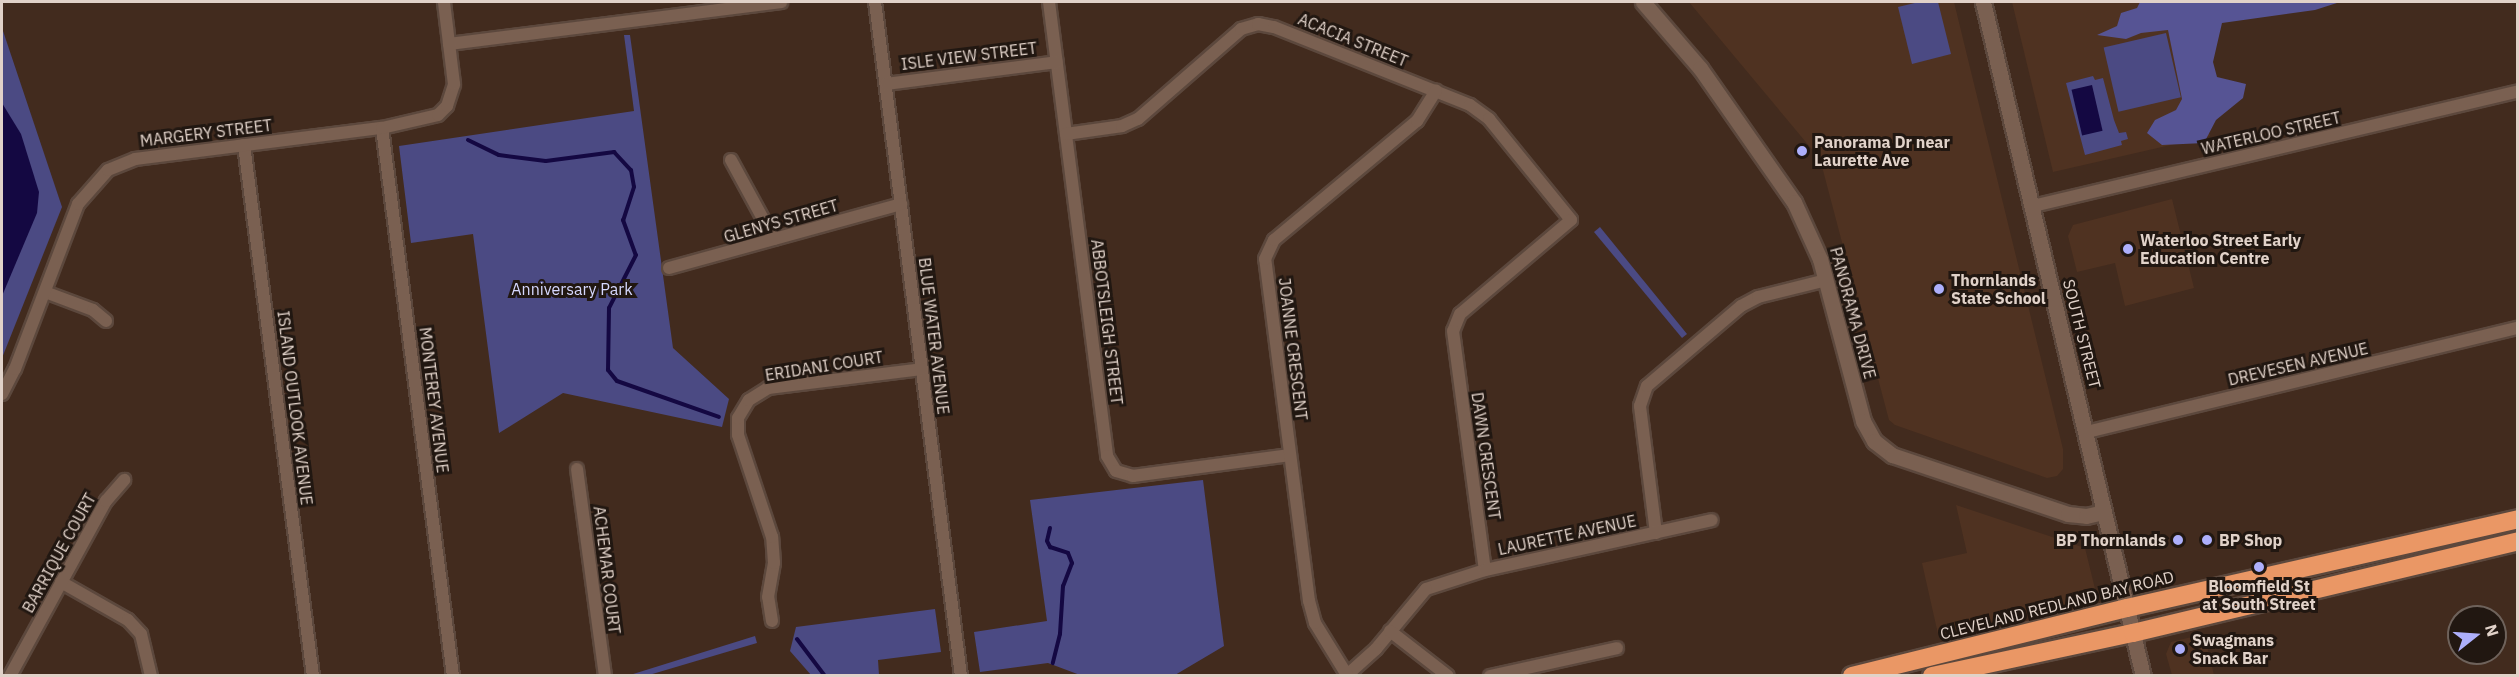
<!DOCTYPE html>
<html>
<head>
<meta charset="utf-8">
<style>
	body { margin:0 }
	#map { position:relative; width:2519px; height:677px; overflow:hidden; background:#422b1e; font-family:"IBM Plex Sans",sans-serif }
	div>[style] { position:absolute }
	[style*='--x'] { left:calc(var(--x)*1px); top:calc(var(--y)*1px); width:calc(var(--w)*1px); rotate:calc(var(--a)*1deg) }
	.built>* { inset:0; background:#4f3221 }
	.green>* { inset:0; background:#4b4a83; transform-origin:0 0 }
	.forest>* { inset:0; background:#565494 }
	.water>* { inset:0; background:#140842; transform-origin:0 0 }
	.stream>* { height:4px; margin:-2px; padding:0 2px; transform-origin:2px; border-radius:2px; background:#140842 }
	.roads { filter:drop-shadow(2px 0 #5c483d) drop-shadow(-2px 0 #5c483d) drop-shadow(0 2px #5c483d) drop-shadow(0 -2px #5c483d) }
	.street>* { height:12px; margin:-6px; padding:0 6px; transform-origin:6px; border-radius:6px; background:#7a6051 }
	.secondary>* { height:15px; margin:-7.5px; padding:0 7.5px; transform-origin:7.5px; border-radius:7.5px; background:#7a6051 }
	.highway>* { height:18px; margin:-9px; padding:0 9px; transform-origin:9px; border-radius:9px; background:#ea9765 }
	.dots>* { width:16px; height:16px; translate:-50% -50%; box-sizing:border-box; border:3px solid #211711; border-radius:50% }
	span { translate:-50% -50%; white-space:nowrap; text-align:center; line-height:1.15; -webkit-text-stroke:6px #211711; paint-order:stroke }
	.street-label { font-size:16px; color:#e1d2c9 }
	.poi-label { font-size:16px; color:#e1d2c9; font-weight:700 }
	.left { translate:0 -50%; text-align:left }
	.right { translate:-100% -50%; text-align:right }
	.park-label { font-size:16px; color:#d6d8fe }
	.frame { position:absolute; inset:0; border:3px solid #e1d2c9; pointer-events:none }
	.north { position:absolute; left:2447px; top:605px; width:60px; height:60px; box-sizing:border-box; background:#211711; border:2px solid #6e625b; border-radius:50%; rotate:73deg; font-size:16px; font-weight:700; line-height:24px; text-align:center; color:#e1d2c9 }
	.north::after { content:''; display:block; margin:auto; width:21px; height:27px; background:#adaffb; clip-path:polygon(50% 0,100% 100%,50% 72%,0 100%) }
</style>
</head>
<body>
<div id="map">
	<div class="built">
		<i style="clip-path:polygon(1689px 2px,1954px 2px,2063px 449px,2063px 469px,2057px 476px,2047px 478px,1895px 425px,1889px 420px,1820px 159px)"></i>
		<i style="clip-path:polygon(2012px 2px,2177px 2px,2210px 136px,2053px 172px)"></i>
		<i style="clip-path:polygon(2172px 199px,2194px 288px,2125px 306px,2115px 263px,2077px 272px,2068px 236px,2073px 225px)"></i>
		<i style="clip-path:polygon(1956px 505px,2085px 548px,2097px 597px,1938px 634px,1922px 563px,1967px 553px)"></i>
		<i style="clip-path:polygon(2204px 634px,2214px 675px,2172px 675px,2166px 654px,2171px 642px)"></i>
	</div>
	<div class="green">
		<i style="clip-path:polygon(1919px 2px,1938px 2px,1951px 54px,1912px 64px,1898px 7px)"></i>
		<i style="clip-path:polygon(2px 28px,62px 207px,2px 358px)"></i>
		<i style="left:2166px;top:33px;width:66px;height:64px;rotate:77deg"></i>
		<i style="clip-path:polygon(624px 35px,630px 35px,673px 348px,729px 399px,722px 427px,563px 393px,499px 433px,473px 234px,411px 243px,399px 146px,634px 111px)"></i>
		<i style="clip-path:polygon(2093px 76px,2095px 80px,2103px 78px,2114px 120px,2119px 133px,2126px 132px,2128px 139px,2121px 141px,2122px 145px,2085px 155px,2066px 83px)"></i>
		<i style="clip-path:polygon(1600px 227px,1687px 334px,1682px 338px,1594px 232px)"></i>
		<i style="clip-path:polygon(1203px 480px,1224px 646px,1175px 675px,1080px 675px,1048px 663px,980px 672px,974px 632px,1047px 621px,1030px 500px)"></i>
		<i style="clip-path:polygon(935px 609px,941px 652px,878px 660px,879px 675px,811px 675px,790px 651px,796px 627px)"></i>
		<i style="clip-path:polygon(755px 636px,757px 643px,649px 675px,630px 675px)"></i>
	</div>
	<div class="forest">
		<i style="clip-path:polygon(2140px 2px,2340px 2px,2315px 10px,2222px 23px,2213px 62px,2217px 77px,2246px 84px,2243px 98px,2216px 120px,2204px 143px,2162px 145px,2147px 133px,2155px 120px,2176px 110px,2182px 99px,2168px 30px,2141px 33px,2126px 39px,2097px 35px,2117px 26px,2121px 13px,2137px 8px)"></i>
	</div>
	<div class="water">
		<i style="left:2092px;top:85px;width:47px;height:21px;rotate:77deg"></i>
		<i style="clip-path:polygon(2px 103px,21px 134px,39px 192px,37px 213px,2px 296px)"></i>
	</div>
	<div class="stream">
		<i style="--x:468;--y:140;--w:34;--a:26"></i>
		<i style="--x:499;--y:155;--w:47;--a:7.3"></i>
		<i style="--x:546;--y:161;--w:69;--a:-7.5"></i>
		<i style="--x:614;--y:152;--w:25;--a:47"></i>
		<i style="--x:631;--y:170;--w:17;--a:80"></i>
		<i style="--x:634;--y:187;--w:35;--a:108"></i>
		<i style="--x:623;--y:220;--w:37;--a:70"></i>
		<i style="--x:636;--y:255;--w:59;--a:117"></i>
		<i style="--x:609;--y:308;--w:62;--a:90.9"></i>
		<i style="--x:608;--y:370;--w:14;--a:51"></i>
		<i style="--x:617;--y:381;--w:108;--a:19.4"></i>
		<i style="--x:1050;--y:528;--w:13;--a:103"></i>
		<i style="--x:1047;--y:541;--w:7;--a:63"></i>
		<i style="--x:1050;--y:547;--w:19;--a:18"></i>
		<i style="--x:1068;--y:553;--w:11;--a:68"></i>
		<i style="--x:1072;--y:563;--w:25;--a:111"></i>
		<i style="--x:1063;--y:586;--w:48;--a:93.6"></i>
		<i style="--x:1060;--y:634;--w:30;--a:104"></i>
		<i style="--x:797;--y:639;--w:46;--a:52.9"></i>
	</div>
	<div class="roads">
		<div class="street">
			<i style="--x:875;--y:2;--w:679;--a:82.73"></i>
			<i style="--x:1049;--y:2;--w:458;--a:82.7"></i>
			<i style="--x:1107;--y:456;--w:17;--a:59"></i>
			<i style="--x:1116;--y:471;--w:18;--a:16"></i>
			<i style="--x:1133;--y:476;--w:158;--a:-7.6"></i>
			<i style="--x:449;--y:44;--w:335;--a:-7.2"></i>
			<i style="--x:886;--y:84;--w:172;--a:-7.3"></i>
			<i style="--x:382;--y:128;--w:553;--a:82.62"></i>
			<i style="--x:1066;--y:134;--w:57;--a:-8.1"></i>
			<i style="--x:1122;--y:126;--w:17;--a:-24"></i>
			<i style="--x:1138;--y:119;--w:137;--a:-41.1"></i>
			<i style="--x:1241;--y:29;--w:18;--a:-16"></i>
			<i style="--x:1258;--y:24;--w:16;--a:11"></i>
			<i style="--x:1274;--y:27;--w:211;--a:21.7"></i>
			<i style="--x:1470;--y:105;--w:24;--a:36"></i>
			<i style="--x:1489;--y:119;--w:130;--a:50.9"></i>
			<i style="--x:1571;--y:220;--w:145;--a:139.7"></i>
			<i style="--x:1460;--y:314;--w:18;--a:112"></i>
			<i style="--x:1453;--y:331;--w:241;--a:82.4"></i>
			<i style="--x:1485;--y:570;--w:62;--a:162.1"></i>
			<i style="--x:1426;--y:589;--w:78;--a:129.8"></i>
			<i style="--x:1376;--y:649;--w:40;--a:138"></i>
			<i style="--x:244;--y:145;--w:535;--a:82.6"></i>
			<i style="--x:731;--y:160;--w:90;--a:61.4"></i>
			<i style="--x:2033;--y:206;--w:498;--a:-13.3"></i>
			<i style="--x:669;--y:268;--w:241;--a:-15.4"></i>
			<i style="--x:45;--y:292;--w:51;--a:20.6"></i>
			<i style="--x:93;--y:310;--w:17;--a:40"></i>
			<i style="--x:2;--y:394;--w:28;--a:-63"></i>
			<i style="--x:15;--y:369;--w:177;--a:-69.1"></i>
			<i style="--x:78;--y:204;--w:45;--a:-48.6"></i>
			<i style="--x:108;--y:170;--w:29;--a:-22"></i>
			<i style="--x:135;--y:159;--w:249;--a:-7.2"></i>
			<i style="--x:382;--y:128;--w:57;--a:-13.1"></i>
			<i style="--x:438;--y:115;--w:13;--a:-45"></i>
			<i style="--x:447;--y:106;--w:23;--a:-72"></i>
			<i style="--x:454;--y:84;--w:83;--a:-97"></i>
			<i style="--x:2087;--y:432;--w:443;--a:-13.6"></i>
			<i style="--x:577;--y:469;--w:209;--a:82.3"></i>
			<i style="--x:1656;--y:533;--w:128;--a:-97.2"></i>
			<i style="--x:1640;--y:406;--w:21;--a:-71"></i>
			<i style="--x:1647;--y:386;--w:123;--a:-40.4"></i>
			<i style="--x:1741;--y:306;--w:19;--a:-28"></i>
			<i style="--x:1758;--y:297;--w:70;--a:-14"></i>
			<i style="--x:1485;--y:570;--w:232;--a:-12.4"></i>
			<i style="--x:61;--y:582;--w:77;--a:29.6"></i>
			<i style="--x:128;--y:620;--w:19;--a:47"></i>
			<i style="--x:141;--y:634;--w:43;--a:76.6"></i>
			<i style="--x:772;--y:621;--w:24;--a:-99"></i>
			<i style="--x:768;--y:597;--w:35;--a:-80"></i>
			<i style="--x:774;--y:563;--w:26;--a:-94"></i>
			<i style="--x:772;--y:537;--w:108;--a:-108.4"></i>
			<i style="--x:738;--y:435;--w:17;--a:-90"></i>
			<i style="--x:738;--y:418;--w:21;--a:-59"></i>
			<i style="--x:749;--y:400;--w:22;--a:-32"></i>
			<i style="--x:768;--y:388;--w:155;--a:-7"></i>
			<i style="--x:1390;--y:631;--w:73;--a:37.8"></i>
			<i style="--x:1347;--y:675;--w:61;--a:-121.6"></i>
			<i style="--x:1315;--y:623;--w:23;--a:-105"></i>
			<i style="--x:1309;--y:601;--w:345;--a:-97.3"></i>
			<i style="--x:1265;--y:259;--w:21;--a:-65"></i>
			<i style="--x:1274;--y:240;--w:186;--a:-39.8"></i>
			<i style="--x:1417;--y:121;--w:36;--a:-58"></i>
			<i style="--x:10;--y:676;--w:200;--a:-61.3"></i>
			<i style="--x:106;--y:501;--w:28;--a:-49"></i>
			<i style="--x:1490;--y:676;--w:130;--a:-12.4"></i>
		</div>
		<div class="secondary">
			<i style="--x:1643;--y:2;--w:87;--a:49.2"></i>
			<i style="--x:1700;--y:68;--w:164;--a:55"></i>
			<i style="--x:1794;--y:202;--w:63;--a:65.5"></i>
			<i style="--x:1820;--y:259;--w:168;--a:75.1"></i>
			<i style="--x:1863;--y:421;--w:23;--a:61"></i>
			<i style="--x:1874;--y:441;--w:23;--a:38"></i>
			<i style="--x:1892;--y:455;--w:186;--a:18.5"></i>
			<i style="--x:2068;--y:514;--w:18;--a:6"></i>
			<i style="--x:2086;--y:516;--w:18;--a:-13"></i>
			<i style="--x:1983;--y:2;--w:693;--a:76.65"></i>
		</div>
		<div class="highway">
			<i style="--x:1852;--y:676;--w:283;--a:-13.9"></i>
			<i style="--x:2127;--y:608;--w:401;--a:-12.8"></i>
			<i style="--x:1932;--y:676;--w:206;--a:-12.1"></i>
			<i style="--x:2133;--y:633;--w:396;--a:-13.4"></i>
		</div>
	</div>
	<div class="dots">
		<i style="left:1802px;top:151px;background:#adaffb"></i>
		<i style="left:2128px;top:249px;background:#adaffb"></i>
		<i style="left:1939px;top:289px;background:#adaffb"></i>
		<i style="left:2178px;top:540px;background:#adaffb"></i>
		<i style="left:2207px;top:540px;background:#adaffb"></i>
		<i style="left:2259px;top:567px;background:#adaffb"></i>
		<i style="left:2180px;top:649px;background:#adaffb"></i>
	</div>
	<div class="street-label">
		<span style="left:1353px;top:40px;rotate:22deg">ACACIA STREET</span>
		<span style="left:969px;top:56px;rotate:-7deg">ISLE VIEW STREET</span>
		<span style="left:206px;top:133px;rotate:-7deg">MARGERY STREET</span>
		<span style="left:2271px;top:133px;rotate:-13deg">WATERLOO STREET</span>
		<span style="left:781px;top:221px;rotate:-16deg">GLENYS STREET</span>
		<span style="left:1853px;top:313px;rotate:75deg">PANORAMA DRIVE</span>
		<span style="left:1107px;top:322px;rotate:83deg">ABBOTSLEIGH STREET</span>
		<span style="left:2082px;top:334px;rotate:76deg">SOUTH STREET</span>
		<span style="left:934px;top:336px;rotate:83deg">BLUE WATER AVENUE</span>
		<span style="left:1293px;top:349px;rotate:83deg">JOANNE CRESCENT</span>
		<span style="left:2298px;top:364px;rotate:-13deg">DREVESEN AVENUE</span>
		<span style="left:824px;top:366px;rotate:-9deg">ERIDANI COURT</span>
		<span style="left:434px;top:400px;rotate:83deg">MONTEREY AVENUE</span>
		<span style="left:295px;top:408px;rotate:83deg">ISLAND OUTLOOK AVENUE</span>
		<span style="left:1486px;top:456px;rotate:82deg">DAWN CRESCENT</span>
		<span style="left:1567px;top:535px;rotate:-12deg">LAURETTE AVENUE</span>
		<span style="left:59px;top:553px;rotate:-61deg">BARRIQUE COURT</span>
		<span style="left:607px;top:570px;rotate:83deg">ACHEMAR COURT</span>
		<span style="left:2057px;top:605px;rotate:-14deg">CLEVELAND REDLAND BAY ROAD</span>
	</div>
	<div class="poi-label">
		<span class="left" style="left:1814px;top:151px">Panorama Dr near<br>Laurette Ave</span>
		<span class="left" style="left:2140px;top:249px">Waterloo Street Early<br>Education Centre</span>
		<span class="left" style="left:1951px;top:289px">Thornlands<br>State School</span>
		<span class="right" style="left:2166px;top:540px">BP Thornlands</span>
		<span class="left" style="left:2219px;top:540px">BP Shop</span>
		<span style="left:2259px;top:595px">Bloomfield St<br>at South Street</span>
		<span class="left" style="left:2192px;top:649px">Swagmans<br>Snack Bar</span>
	</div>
	<div class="park-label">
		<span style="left:572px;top:289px">Anniversary Park</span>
	</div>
	<div class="frame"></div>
	<div class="north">N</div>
</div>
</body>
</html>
